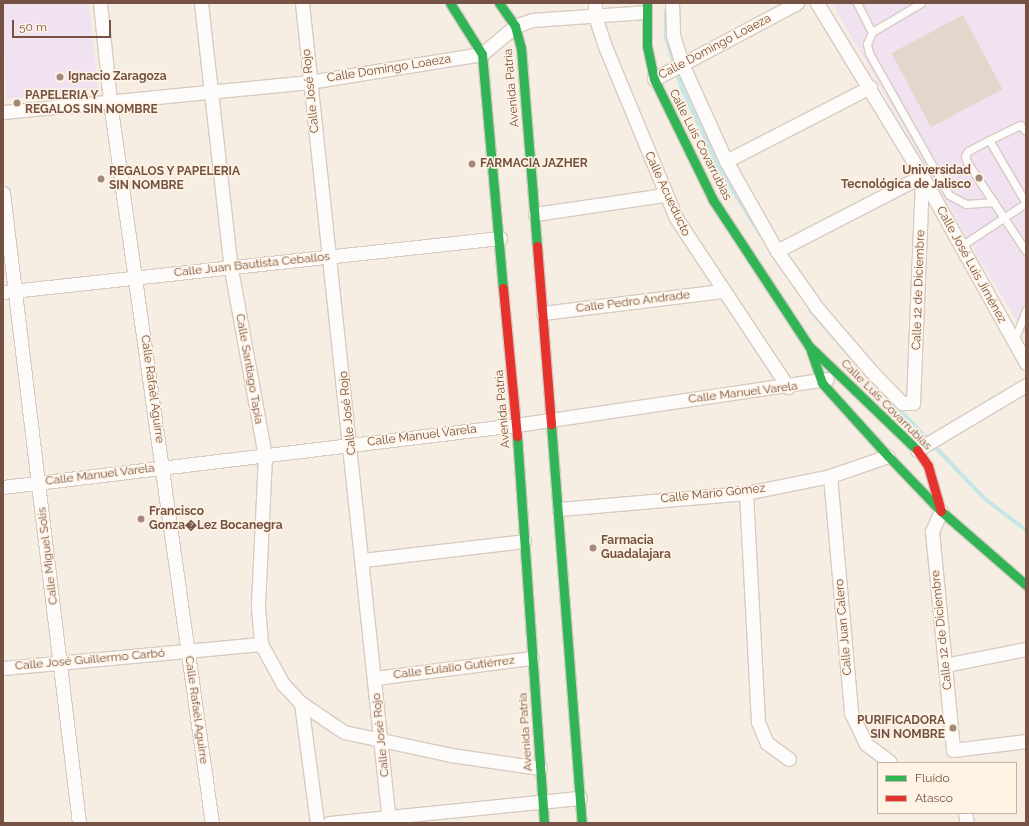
<!DOCTYPE html>
<html>
<head>
<meta charset="utf-8">
<style>
	body { margin:0 }
	#map { position:relative; width:1029px; height:826px; overflow:hidden; background:#f6eee3; font-family:Raleway,sans-serif }
	div>[style] { position:absolute }
	[style*='--x'] { left:calc(var(--x)*1px); top:calc(var(--y)*1px); width:calc(var(--w)*1px); rotate:calc(var(--a)*1deg) }
	.education>* { inset:0; background:#f0e2f0 }
	.stream>* { height:4px; margin:-2px; padding:0 2px; transform-origin:2px; border-radius:2px; background:#c4e6e7 }
	.building>* { inset:0; background:#e3d6cb; transform-origin:0 0 }
	.roads { filter:drop-shadow(1px 0 #d7cbc2) drop-shadow(-1px 0 #d7cbc2) drop-shadow(0 1px #d7cbc2) drop-shadow(0 -1px #d7cbc2) }
	.lane>* { height:7px; margin:-3.5px; padding:0 3.5px; transform-origin:3.5px; border-radius:3.5px; background:#fefcfb }
	.street>* { height:13px; margin:-6.5px; padding:0 6.5px; transform-origin:6.5px; border-radius:6.5px; background:#fefcfb }
	.fast>* { height:9px; margin:-4.5px; padding:0 4.5px; transform-origin:4.5px; border-radius:4.5px; background:#30b455 }
	.jam>* { height:9px; margin:-4.5px; padding:0 4.5px; transform-origin:4.5px; border-radius:4.5px; background:#e5322d }
	.dots>* { width:11px; height:11px; translate:-50% -50%; box-sizing:border-box; border:2px solid #fff3e4; border-radius:50% }
	span { translate:-50% -50%; white-space:nowrap; text-align:center; line-height:1.15; -webkit-text-stroke:3px #fff3e4; paint-order:stroke }
	.street-label { font-size:12px; color:#755243 }
	.poi-label { font-size:12px; color:#755243; font-weight:700 }
	.left { translate:0 -50%; text-align:left }
	.right { translate:-100% -50%; text-align:right }
	.frame { position:absolute; inset:0; border:4px solid #755243; pointer-events:none }
	.legend { position:absolute; left:877px; top:762px; width:140px; height:52px; box-sizing:border-box; background:#fff3e4; border:1px solid #c8b3a4; margin:0; padding:5px 7px; list-style:none; font-size:12px; color:#755243 }
	.legend li { display:flex; align-items:center; gap:8px; height:20px }
	.legend b { width:20px; border:1px solid #c8b3a4 }
	.scale { position:absolute; left:12px; top:20px; width:99px; height:18px; box-sizing:border-box; border:2px solid #755243; border-top:0; padding-left:5px; font-size:12px; line-height:14px; white-space:nowrap; color:#755243; -webkit-text-stroke:3px #fff3e4; paint-order:stroke }
</style>
</head>
<body>
<div id="map">
	<div class="education">
		<i style="clip-path:polygon(3px 3px,89px 3px,98px 90px,6px 99px)"></i>
		<i style="clip-path:polygon(832px 3px,1026px 3px,1026px 336px,986px 270px)"></i>
	</div>
	<div class="stream">
		<i style="--x:666;--y:11;--w:27;--a:90"></i>
		<i style="--x:666;--y:38;--w:52;--a:72.3"></i>
		<i style="--x:682;--y:88;--w:86;--a:65.2"></i>
		<i style="--x:718;--y:166;--w:80;--a:58.3"></i>
		<i style="--x:810;--y:310;--w:65;--a:48.7"></i>
		<i style="--x:894;--y:404;--w:132;--a:46.2"></i>
		<i style="--x:985;--y:499;--w:51;--a:37.1"></i>
	</div>
	<div class="building">
		<i style="left:963px;top:15px;width:84px;height:81px;rotate:62deg"></i>
	</div>
	<div class="roads">
		<div class="lane">
			<i style="--x:857;--y:3;--w:33;--a:63"></i>
			<i style="--x:872;--y:32;--w:57;--a:-30.6"></i>
			<i style="--x:872;--y:32;--w:13;--a:113"></i>
			<i style="--x:867;--y:44;--w:9;--a:77"></i>
			<i style="--x:869;--y:53;--w:163;--a:60.6"></i>
			<i style="--x:949;--y:195;--w:19;--a:28"></i>
			<i style="--x:966;--y:204;--w:28;--a:-4"></i>
			<i style="--x:1026;--y:131;--w:8;--a:-135"></i>
			<i style="--x:1020;--y:125;--w:34;--a:154"></i>
			<i style="--x:989;--y:140;--w:73;--a:59.6"></i>
			<i style="--x:989;--y:140;--w:24;--a:152"></i>
			<i style="--x:968;--y:151;--w:6;--a:121"></i>
			<i style="--x:965;--y:156;--w:6;--a:72"></i>
			<i style="--x:967;--y:162;--w:107;--a:56.5"></i>
			<i style="--x:961;--y:246;--w:78;--a:-33.5"></i>
			<i style="--x:1014;--y:341;--w:33;--a:-69"></i>
		</div>
		<div class="street">
			<i style="--x:100;--y:3;--w:100;--a:84.2"></i>
			<i style="--x:110;--y:102;--w:728;--a:81.95"></i>
			<i style="--x:201;--y:3;--w:268;--a:83.6"></i>
			<i style="--x:231;--y:269;--w:190;--a:79.7"></i>
			<i style="--x:265;--y:456;--w:151;--a:92.7"></i>
			<i style="--x:258;--y:607;--w:37;--a:85"></i>
			<i style="--x:261;--y:644;--w:46;--a:61.2"></i>
			<i style="--x:283;--y:684;--w:26;--a:47"></i>
			<i style="--x:301;--y:703;--w:52;--a:34"></i>
			<i style="--x:344;--y:732;--w:109;--a:12.1"></i>
			<i style="--x:451;--y:755;--w:90;--a:8.3"></i>
			<i style="--x:302;--y:3;--w:825;--a:83.94"></i>
			<i style="--x:595;--y:3;--w:13;--a:90"></i>
			<i style="--x:595;--y:16;--w:29;--a:72"></i>
			<i style="--x:604;--y:44;--w:188;--a:67.5"></i>
			<i style="--x:676;--y:218;--w:203;--a:56.5"></i>
			<i style="--x:672;--y:3;--w:32;--a:88"></i>
			<i style="--x:673;--y:35;--w:30;--a:73"></i>
			<i style="--x:682;--y:64;--w:107;--a:65.6"></i>
			<i style="--x:726;--y:161;--w:103;--a:60.5"></i>
			<i style="--x:777;--y:251;--w:70;--a:54.9"></i>
			<i style="--x:817;--y:308;--w:83;--a:49.4"></i>
			<i style="--x:871;--y:371;--w:45;--a:45.9"></i>
			<i style="--x:902;--y:403;--w:11;--a:0"></i>
			<i style="--x:913;--y:403;--w:227;--a:-87.7"></i>
			<i style="--x:922;--y:176;--w:163;--a:152.7"></i>
			<i style="--x:817;--y:3;--w:202;--a:58.7"></i>
			<i style="--x:922;--y:176;--w:214;--a:60.9"></i>
			<i style="--x:654;--y:79;--w:162;--a:-28"></i>
			<i style="--x:3;--y:112;--w:307;--a:-5.6"></i>
			<i style="--x:309;--y:82;--w:175;--a:-9.2"></i>
			<i style="--x:482;--y:54;--w:43;--a:-40.3"></i>
			<i style="--x:515;--y:26;--w:18;--a:-19"></i>
			<i style="--x:532;--y:20;--w:113;--a:-4"></i>
			<i style="--x:726;--y:161;--w:162;--a:-27.2"></i>
			<i style="--x:3;--y:193;--w:635;--a:83.12"></i>
			<i style="--x:535;--y:214;--w:130;--a:-8.4"></i>
			<i style="--x:3;--y:292;--w:500;--a:-6.2"></i>
			<i style="--x:543;--y:313;--w:180;--a:-7"></i>
			<i style="--x:917;--y:450;--w:127;--a:-30.8"></i>
			<i style="--x:830;--y:476;--w:238;--a:84.9"></i>
			<i style="--x:851;--y:713;--w:34;--a:64"></i>
			<i style="--x:866;--y:744;--w:30;--a:37"></i>
			<i style="--x:3;--y:487;--w:517;--a:-6.89"></i>
			<i style="--x:516;--y:425;--w:314;--a:-8.4"></i>
			<i style="--x:746;--y:493;--w:229;--a:87"></i>
			<i style="--x:758;--y:722;--w:23;--a:67"></i>
			<i style="--x:767;--y:743;--w:27;--a:36"></i>
			<i style="--x:559;--y:509;--w:188;--a:-4.9"></i>
			<i style="--x:746;--y:493;--w:86;--a:-11.4"></i>
			<i style="--x:830;--y:476;--w:61;--a:-19"></i>
			<i style="--x:941;--y:511;--w:22;--a:114"></i>
			<i style="--x:932;--y:531;--w:220;--a:84.5"></i>
			<i style="--x:953;--y:750;--w:74;--a:-7"></i>
			<i style="--x:363;--y:560;--w:162;--a:-6.7"></i>
			<i style="--x:945;--y:665;--w:83;--a:-11.2"></i>
			<i style="--x:3;--y:668;--w:259;--a:-5.3"></i>
			<i style="--x:375;--y:678;--w:158;--a:-7.3"></i>
			<i style="--x:301;--y:703;--w:121;--a:82.4"></i>
			<i style="--x:965;--y:813;--w:10;--a:79"></i>
			<i style="--x:329;--y:823;--w:252;--a:-5.7"></i>
		</div>
		<div class="fast">
			<i style="--x:450;--y:3;--w:60;--a:57.9"></i>
			<i style="--x:482;--y:54;--w:235;--a:84.9"></i>
			<i style="--x:499;--y:3;--w:28;--a:55"></i>
			<i style="--x:515;--y:26;--w:23;--a:75"></i>
			<i style="--x:521;--y:48;--w:199;--a:85.4"></i>
			<i style="--x:647;--y:3;--w:43;--a:90"></i>
			<i style="--x:647;--y:46;--w:34;--a:78"></i>
			<i style="--x:654;--y:79;--w:135;--a:64"></i>
			<i style="--x:713;--y:200;--w:175;--a:56.7"></i>
			<i style="--x:809;--y:346;--w:150;--a:43.9"></i>
			<i style="--x:811;--y:351;--w:34;--a:71"></i>
			<i style="--x:822;--y:383;--w:98;--a:47.9"></i>
			<i style="--x:888;--y:456;--w:76;--a:46.1"></i>
			<i style="--x:941;--y:511;--w:113;--a:41"></i>
			<i style="--x:551;--y:424;--w:400;--a:85.6"></i>
			<i style="--x:517;--y:436;--w:388;--a:86"></i>
		</div>
		<div class="jam">
			<i style="--x:537;--y:246;--w:179;--a:85.5"></i>
			<i style="--x:503;--y:288;--w:149;--a:84.6"></i>
			<i style="--x:917;--y:450;--w:19;--a:55"></i>
			<i style="--x:928;--y:466;--w:47;--a:73.9"></i>
		</div>
	</div>
	<div class="dots">
		<i style="left:60px;top:77px;background:#a2897b"></i>
		<i style="left:17px;top:103px;background:#a2897b"></i>
		<i style="left:472px;top:164px;background:#a2897b"></i>
		<i style="left:979px;top:178px;background:#a2897b"></i>
		<i style="left:101px;top:179px;background:#a2897b"></i>
		<i style="left:141px;top:519px;background:#a2897b"></i>
		<i style="left:593px;top:548px;background:#a2897b"></i>
		<i style="left:953px;top:728px;background:#a2897b"></i>
	</div>
	<div class="street-label">
		<span style="left:715px;top:47px;rotate:-28deg">Calle Domingo Loaeza</span>
		<span style="left:389px;top:69px;rotate:-9deg">Calle Domingo Loaeza</span>
		<span style="left:512px;top:88px;rotate:-95deg">Avenida Patria</span>
		<span style="left:311px;top:91px;rotate:-96deg">Calle José Rojo</span>
		<span style="left:700px;top:145px;rotate:63deg">Calle Luis Covarrubias</span>
		<span style="left:667px;top:194px;rotate:65deg">Calle Acueducto</span>
		<span style="left:252px;top:265px;rotate:-6deg">Calle Juan Bautista Ceballos</span>
		<span style="left:971px;top:265px;rotate:61deg">Calle José Luis Jiménez</span>
		<span style="left:919px;top:290px;rotate:-88deg">Calle 12 de Diciembre</span>
		<span style="left:633px;top:302px;rotate:-7deg">Calle Pedro Andrade</span>
		<span style="left:249px;top:369px;rotate:80deg">Calle Santiago Tapia</span>
		<span style="left:152px;top:389px;rotate:82deg">Calle Rafaél Aguirre</span>
		<span style="left:743px;top:393px;rotate:-7deg">Calle Manuel Varela</span>
		<span style="left:886px;top:405px;rotate:45deg">Calle Luis Covarrubias</span>
		<span style="left:503px;top:409px;rotate:-95deg">Avenida Patria</span>
		<span style="left:348px;top:413px;rotate:-96deg">Calle José Rojo</span>
		<span style="left:422px;top:436px;rotate:-7deg">Calle Manuel Varela</span>
		<span style="left:100px;top:475px;rotate:-7deg">Calle Manuel Varela</span>
		<span style="left:713px;top:494px;rotate:-6deg">Calle Mario Gómez</span>
		<span style="left:48px;top:556px;rotate:-97deg">Calle Miguel Solís</span>
		<span style="left:844px;top:627px;rotate:-95deg">Calle Juan Calero</span>
		<span style="left:942px;top:630px;rotate:-96deg">Calle 12 de Diciembre</span>
		<span style="left:90px;top:660px;rotate:-5deg">Calle José Guillermo Carbó</span>
		<span style="left:454px;top:668px;rotate:-7deg">Calle Eulalio Gutiérrez</span>
		<span style="left:196px;top:710px;rotate:82deg">Calle Rafaél Aguirre</span>
		<span style="left:526px;top:732px;rotate:-94deg">Avenida Patria</span>
		<span style="left:381px;top:735px;rotate:-96deg">Calle José Rojo</span>
	</div>
	<div class="poi-label">
		<span class="left" style="left:68px;top:77px">Ignacio Zaragoza</span>
		<span class="left" style="left:25px;top:103px">PAPELERIA Y<br>REGALOS SIN NOMBRE</span>
		<span class="left" style="left:480px;top:164px">FARMACIA JAZHER</span>
		<span class="right" style="left:971px;top:178px">Universidad<br>Tecnológica de Jalisco</span>
		<span class="left" style="left:109px;top:179px">REGALOS Y PAPELERIA<br>SIN NOMBRE</span>
		<span class="left" style="left:149px;top:519px">Francisco<br>Gonza�Lez Bocanegra</span>
		<span class="left" style="left:601px;top:548px">Farmacia<br>Guadalajara</span>
		<span class="right" style="left:945px;top:728px">PURIFICADORA<br>SIN NOMBRE</span>
	</div>
	<div class="frame"></div>
	<ul class="legend">
	<li><b style="height:5px;background:#30b455"></b>Fluido</li>
	<li><b style="height:5px;background:#e5322d"></b>Atasco</li>
	</ul>
	<div class="scale">50 m</div>
</div>
</body>
</html>
